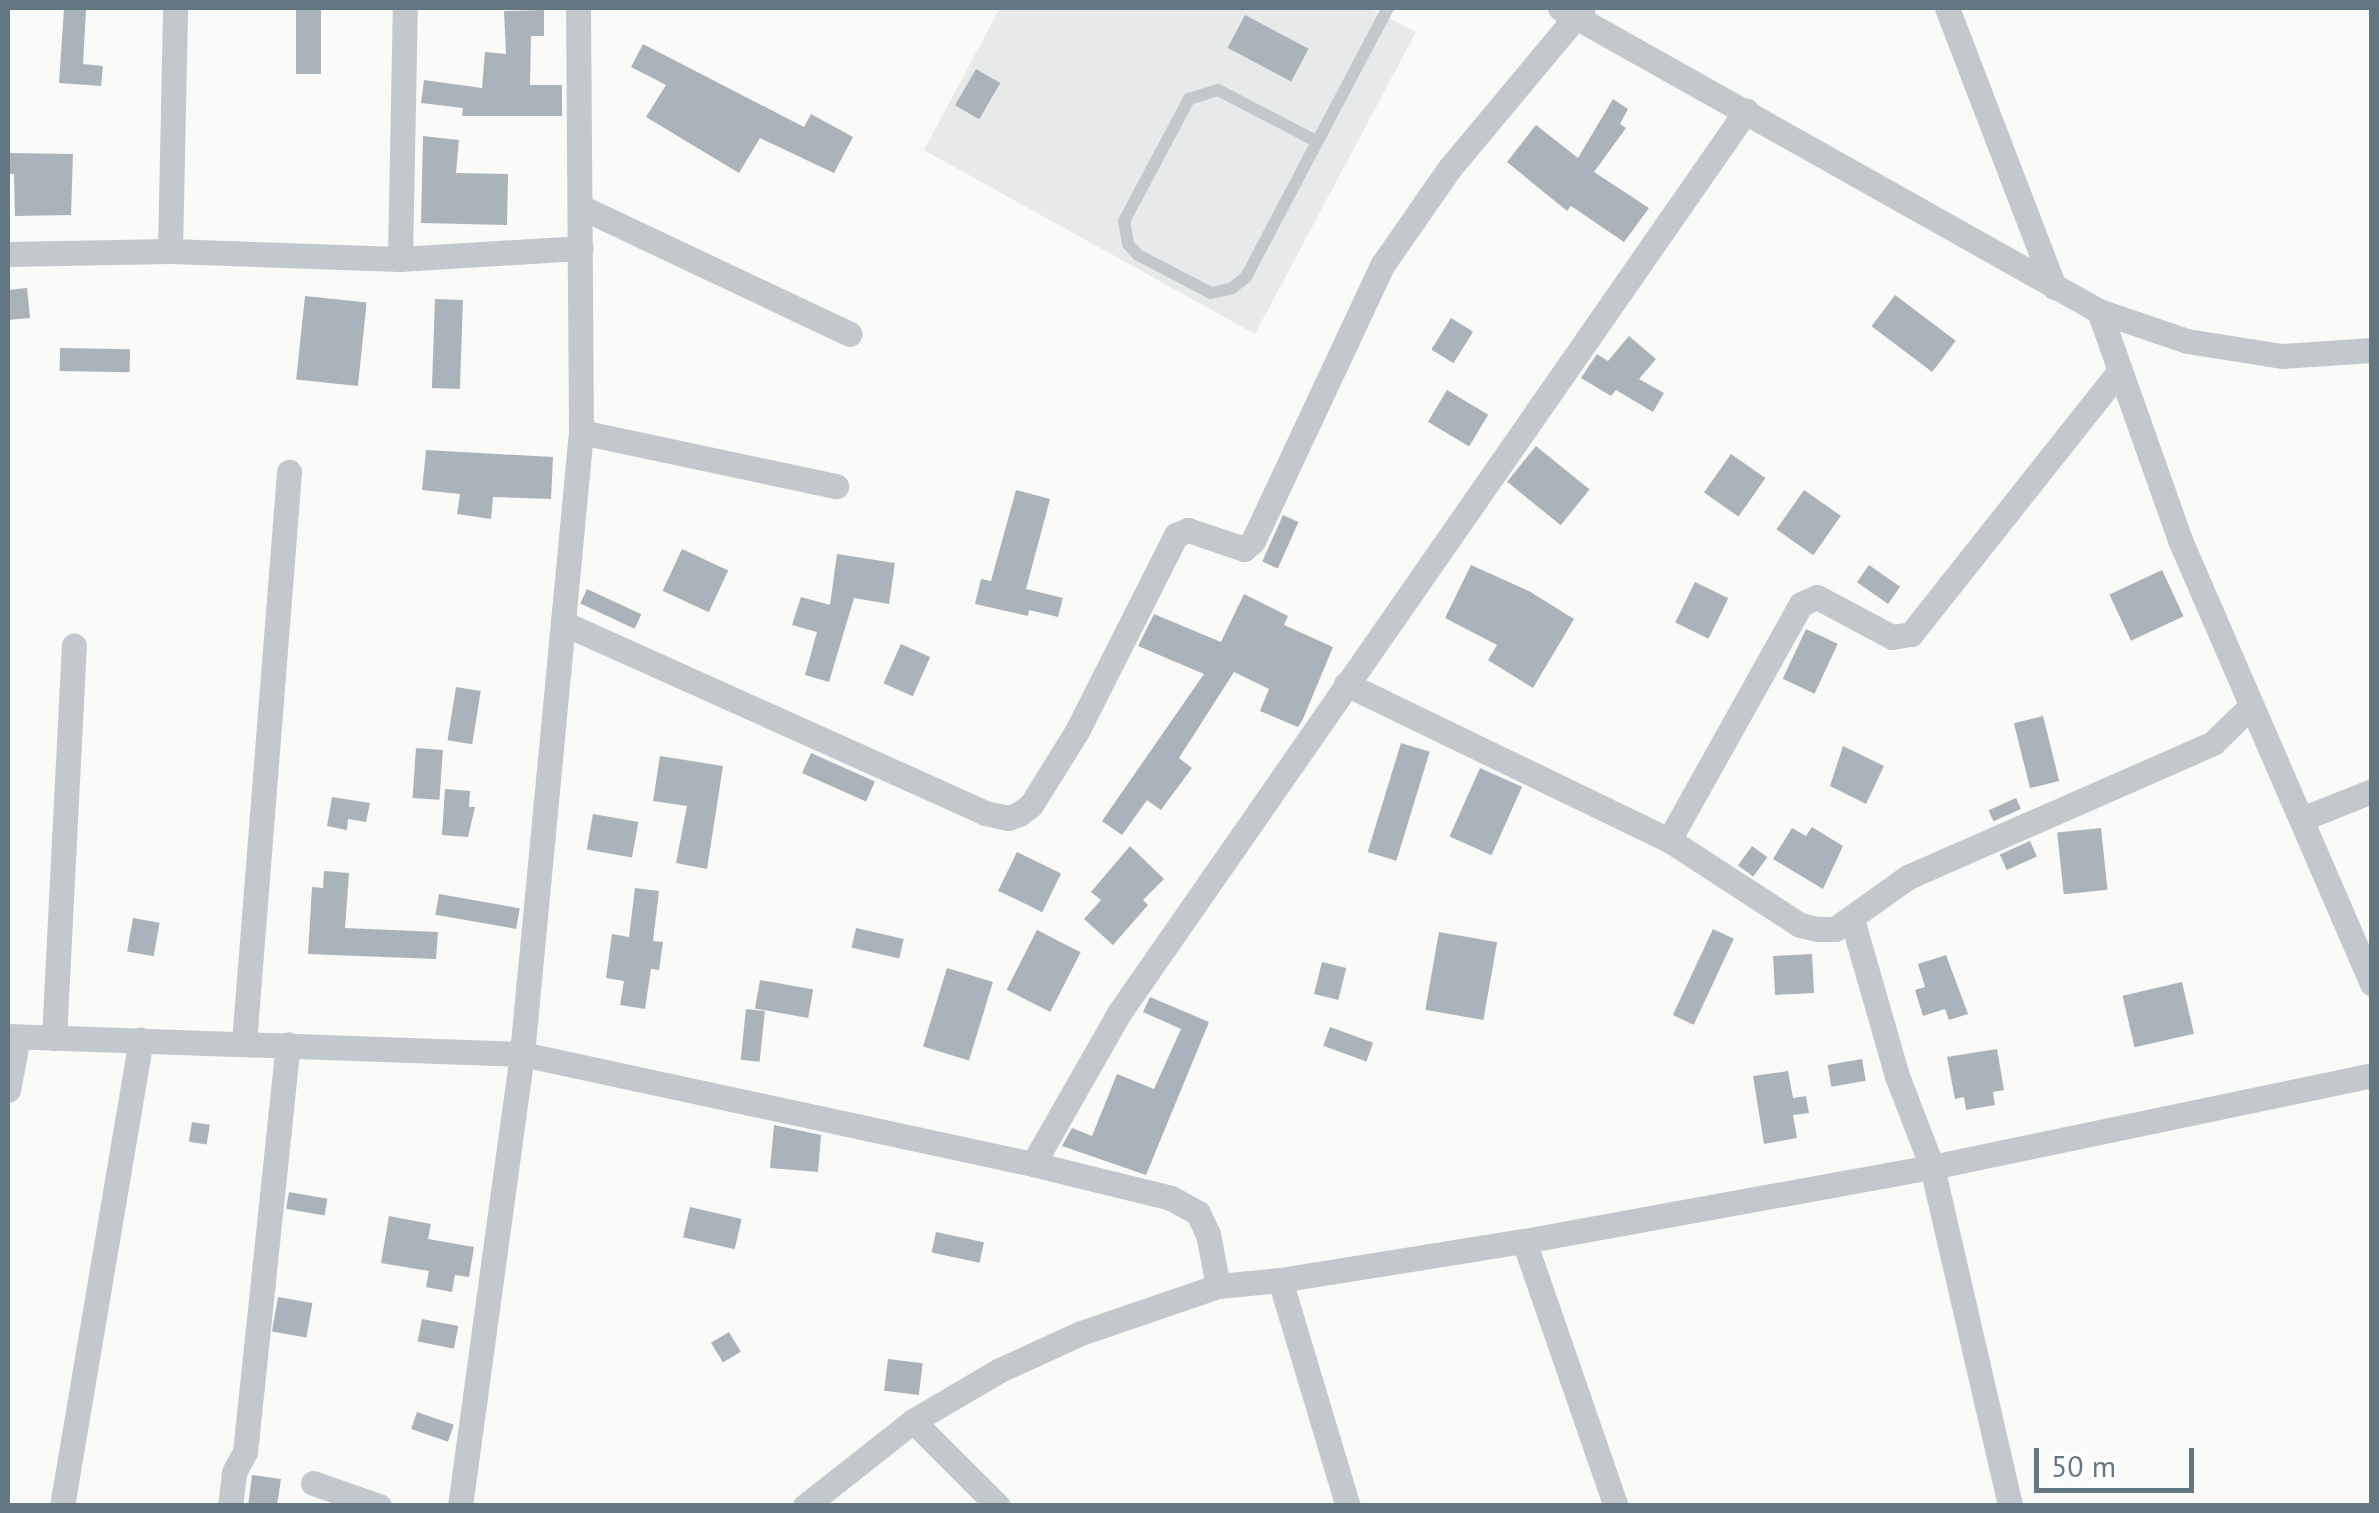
<!DOCTYPE html>
<html>
<head>
<meta charset="utf-8">
<style>
	body { margin:0 }
	#map { position:relative; width:2379px; height:1513px; overflow:hidden; background:#fafaf8; font-family:"PT Sans",sans-serif }
	div>[style] { position:absolute }
	[style*='--x'] { left:calc(var(--x)*1px); top:calc(var(--y)*1px); width:calc(var(--w)*1px); rotate:calc(var(--a)*1deg) }
	.built>* { inset:0; background:#e8e9e9 }
	.building>* { inset:0; background:#aab3b9; transform-origin:0 0 }
	.lane>* { height:12px; margin:-6px; padding:0 6px; transform-origin:6px; border-radius:6px; background:#c3c8cc }
	.street>* { height:25px; margin:-12.5px; padding:0 12.5px; transform-origin:12.5px; border-radius:12.5px; background:#c3c8cc }
	span { translate:-50% -50%; white-space:nowrap; text-align:center; line-height:1.15; -webkit-text-stroke:10px #fff; paint-order:stroke }
	.frame { position:absolute; inset:0; border:10px solid #657683; pointer-events:none }
	.scale { position:absolute; left:2034px; top:1448px; width:160px; height:45px; box-sizing:border-box; border:5px solid #657683; border-top:0; padding-left:12px; font-size:30px; line-height:35px; white-space:nowrap; color:#657683; -webkit-text-stroke:8px #fff; paint-order:stroke }
</style>
</head>
<body>
<div id="map">
	<div class="built">
		<i style="clip-path:polygon(1000px 8px,1369px 8px,1416px 32px,1255px 334px,924px 150px)"></i>
	</div>
	<div class="building">
		<i style="left:296px;top:8px;width:25px;height:66px"></i>
		<i style="clip-path:polygon(64px 9px,86px 10px,83px 64px,103px 66px,101px 86px,59px 83px)"></i>
		<i style="clip-path:polygon(544px 10px,544px 36px,531px 36px,530px 85px,562px 85px,562px 116px,462px 116px,463px 108px,421px 103px,424px 80px,482px 88px,485px 52px,506px 54px,504px 11px)"></i>
		<i style="left:1245px;top:15px;width:72px;height:37px;rotate:28deg"></i>
		<i style="clip-path:polygon(643px 44px,804px 127px,811px 114px,853px 137px,834px 173px,760px 138px,739px 173px,646px 117px,666px 85px,631px 67px)"></i>
		<i style="left:976px;top:69px;width:28px;height:42px;rotate:30deg"></i>
		<i style="clip-path:polygon(1613px 99px,1628px 109px,1620px 124px,1626px 128px,1594px 172px,1649px 208px,1624px 242px,1571px 206px,1567px 211px,1507px 162px,1536px 125px,1578px 158px)"></i>
		<i style="clip-path:polygon(423px 136px,459px 140px,456px 173px,508px 174px,507px 225px,421px 223px)"></i>
		<i style="clip-path:polygon(8px 153px,73px 154px,71px 215px,15px 216px,14px 174px,8px 174px)"></i>
		<i style="clip-path:polygon(27px 288px,30px 318px,8px 320px,8px 290px)"></i>
		<i style="left:1895px;top:295px;width:76px;height:39px;rotate:37deg"></i>
		<i style="left:305px;top:296px;width:62px;height:84px;rotate:6deg"></i>
		<i style="left:435px;top:299px;width:28px;height:89px;rotate:2deg"></i>
		<i style="left:1451px;top:318px;width:26px;height:37px;rotate:32deg"></i>
		<i style="clip-path:polygon(1629px 336px,1656px 359px,1639px 379px,1664px 393px,1653px 412px,1616px 390px,1611px 396px,1581px 378px,1597px 354px,1608px 361px)"></i>
		<i style="left:60px;top:348px;width:70px;height:23px;rotate:1deg"></i>
		<i style="left:1447px;top:390px;width:48px;height:37px;rotate:31deg"></i>
		<i style="left:1536px;top:446px;width:69px;height:46px;rotate:39deg"></i>
		<i style="clip-path:polygon(426px 450px,553px 457px,551px 499px,493px 497px,491px 519px,457px 514px,460px 494px,422px 490px)"></i>
		<i style="left:1731px;top:454px;width:42px;height:47px;rotate:35deg"></i>
		<i style="clip-path:polygon(1016px 490px,1050px 499px,1026px 589px,1063px 598px,1058px 617px,1029px 610px,1028px 616px,975px 604px,981px 579px,991px 581px)"></i>
		<i style="left:1804px;top:490px;width:45px;height:48px;rotate:35deg"></i>
		<i style="left:1283px;top:515px;width:17px;height:51px;rotate:24deg"></i>
		<i style="left:682px;top:549px;width:51px;height:46px;rotate:25deg"></i>
		<i style="clip-path:polygon(837px 554px,895px 563px,889px 604px,854px 598px,829px 682px,805px 675px,817px 632px,792px 625px,801px 597px,830px 605px)"></i>
		<i style="clip-path:polygon(1471px 565px,1529px 591px,1574px 619px,1533px 688px,1488px 660px,1497px 645px,1445px 618px)"></i>
		<i style="left:1869px;top:565px;width:38px;height:21px;rotate:35deg"></i>
		<i style="left:2162px;top:570px;width:51px;height:58px;rotate:65deg"></i>
		<i style="left:1695px;top:582px;width:37px;height:45px;rotate:26deg"></i>
		<i style="left:587px;top:589px;width:60px;height:16px;rotate:25deg"></i>
		<i style="clip-path:polygon(1244px 594px,1288px 616px,1284px 625px,1333px 647px,1303px 719px,1298px 727px,1260px 711px,1269px 689px,1234px 672px,1179px 758px,1192px 768px,1161px 810px,1147px 800px,1122px 835px,1102px 821px,1204px 674px,1138px 646px,1154px 614px,1221px 642px)"></i>
		<i style="left:1806px;top:629px;width:35px;height:55px;rotate:25deg"></i>
		<i style="left:901px;top:644px;width:32px;height:43px;rotate:24deg"></i>
		<i style="left:456px;top:687px;width:25px;height:54px;rotate:9deg"></i>
		<i style="left:2043px;top:716px;width:67px;height:30px;rotate:76deg"></i>
		<i style="left:1401px;top:743px;width:30px;height:114px;rotate:17deg"></i>
		<i style="clip-path:polygon(1843px 746px,1884px 766px,1866px 804px,1830px 786px)"></i>
		<i style="left:416px;top:748px;width:27px;height:50px;rotate:4deg"></i>
		<i style="left:811px;top:753px;width:70px;height:22px;rotate:24deg"></i>
		<i style="clip-path:polygon(660px 756px,723px 766px,707px 869px,676px 863px,687px 806px,653px 801px)"></i>
		<i style="left:1480px;top:768px;width:46px;height:75px;rotate:24deg"></i>
		<i style="clip-path:polygon(445px 789px,470px 791px,469px 807px,475px 807px,468px 837px,442px 835px)"></i>
		<i style="clip-path:polygon(332px 797px,370px 803px,366px 822px,348px 819px,347px 830px,327px 826px)"></i>
		<i style="left:2016px;top:798px;width:12px;height:30px;rotate:66deg"></i>
		<i style="left:593px;top:814px;width:46px;height:36px;rotate:10deg"></i>
		<i style="clip-path:polygon(1812px 827px,1843px 846px,1823px 889px,1773px 859px,1792px 828px,1806px 836px)"></i>
		<i style="left:2101px;top:828px;width:62px;height:44px;rotate:84deg"></i>
		<i style="left:2030px;top:841px;width:17px;height:33px;rotate:66deg"></i>
		<i style="clip-path:polygon(1130px 846px,1164px 879px,1143px 900px,1148px 905px,1113px 945px,1084px 919px,1101px 900px,1091px 892px)"></i>
		<i style="left:1752px;top:846px;width:19px;height:24px;rotate:36deg"></i>
		<i style="left:1017px;top:852px;width:49px;height:43px;rotate:26deg"></i>
		<i style="clip-path:polygon(324px 871px,349px 873px,345px 928px,438px 932px,436px 959px,308px 954px,312px 887px,323px 888px)"></i>
		<i style="clip-path:polygon(635px 888px,659px 891px,653px 941px,663px 942px,659px 970px,651px 969px,645px 1009px,620px 1005px,624px 981px,606px 978px,612px 934px,629px 937px)"></i>
		<i style="left:439px;top:894px;width:82px;height:21px;rotate:10deg"></i>
		<i style="left:133px;top:918px;width:27px;height:34px;rotate:10deg"></i>
		<i style="left:856px;top:928px;width:49px;height:20px;rotate:13deg"></i>
		<i style="left:1713px;top:929px;width:23px;height:95px;rotate:25deg"></i>
		<i style="left:1037px;top:930px;width:49px;height:67px;rotate:27deg"></i>
		<i style="left:1439px;top:932px;width:59px;height:79px;rotate:10deg"></i>
		<i style="left:1812px;top:954px;width:39px;height:39px;rotate:87deg"></i>
		<i style="clip-path:polygon(1946px 955px,1968px 1014px,1949px 1020px,1945px 1009px,1923px 1016px,1915px 990px,1925px 987px,1918px 964px)"></i>
		<i style="left:1322px;top:962px;width:25px;height:33px;rotate:14deg"></i>
		<i style="left:947px;top:968px;width:48px;height:82px;rotate:17deg"></i>
		<i style="left:760px;top:980px;width:54px;height:29px;rotate:10deg"></i>
		<i style="left:2182px;top:982px;width:53px;height:61px;rotate:77deg"></i>
		<i style="clip-path:polygon(1150px 997px,1209px 1022px,1146px 1175px,1062px 1146px,1072px 1128px,1092px 1136px,1117px 1074px,1154px 1089px,1181px 1029px,1143px 1012px)"></i>
		<i style="left:746px;top:1009px;width:19px;height:51px;rotate:6deg"></i>
		<i style="left:1330px;top:1027px;width:46px;height:20px;rotate:20deg"></i>
		<i style="clip-path:polygon(1997px 1049px,2004px 1090px,1993px 1092px,1995px 1105px,1966px 1110px,1964px 1097px,1955px 1099px,1947px 1057px)"></i>
		<i style="left:1862px;top:1059px;width:22px;height:35px;rotate:80deg"></i>
		<i style="clip-path:polygon(1788px 1071px,1793px 1098px,1806px 1096px,1809px 1113px,1793px 1115px,1797px 1138px,1764px 1144px,1753px 1076px)"></i>
		<i style="left:192px;top:1122px;width:18px;height:20px;rotate:9deg"></i>
		<i style="clip-path:polygon(774px 1125px,821px 1135px,818px 1172px,770px 1168px)"></i>
		<i style="left:289px;top:1192px;width:39px;height:17px;rotate:10deg"></i>
		<i style="left:690px;top:1207px;width:53px;height:31px;rotate:13deg"></i>
		<i style="clip-path:polygon(389px 1216px,431px 1224px,428px 1239px,474px 1247px,469px 1277px,455px 1275px,452px 1292px,426px 1287px,429px 1271px,381px 1263px)"></i>
		<i style="left:936px;top:1232px;width:49px;height:21px;rotate:12deg"></i>
		<i style="left:278px;top:1297px;width:35px;height:35px;rotate:10deg"></i>
		<i style="left:422px;top:1319px;width:37px;height:23px;rotate:11deg"></i>
		<i style="left:729px;top:1332px;width:23px;height:21px;rotate:59deg"></i>
		<i style="left:888px;top:1359px;width:35px;height:32px;rotate:7deg"></i>
		<i style="left:417px;top:1412px;width:39px;height:18px;rotate:19deg"></i>
		<i style="clip-path:polygon(252px 1475px,281px 1479px,277px 1506px,248px 1506px)"></i>
	</div>
	<div class="lane">
		<i style="--x:1316;--y:141;--w:110;--a:-152.5"></i>
		<i style="--x:1218;--y:90;--w:30;--a:163"></i>
		<i style="--x:1189;--y:99;--w:138;--a:118"></i>
		<i style="--x:1124;--y:221;--w:23;--a:80"></i>
		<i style="--x:1128;--y:244;--w:15;--a:48"></i>
		<i style="--x:1138;--y:255;--w:82;--a:27.5"></i>
		<i style="--x:1211;--y:293;--w:22;--a:-13"></i>
		<i style="--x:1232;--y:288;--w:18;--a:-38"></i>
		<i style="--x:1246;--y:277;--w:304;--a:-62.2"></i>
	</div>
	<div class="street">
		<i style="--x:1560;--y:8;--w:618;--a:29.34"></i>
		<i style="--x:2099;--y:311;--w:93;--a:18.8"></i>
		<i style="--x:2187;--y:341;--w:96;--a:9"></i>
		<i style="--x:2282;--y:356;--w:90;--a:-3.8"></i>
		<i style="--x:1947;--y:8;--w:299;--a:69"></i>
		<i style="--x:581;--y:207;--w:297;--a:25.3"></i>
		<i style="--x:170;--y:251;--w:243;--a:-88.8"></i>
		<i style="--x:8;--y:254;--w:162;--a:-1.1"></i>
		<i style="--x:170;--y:251;--w:230;--a:2"></i>
		<i style="--x:400;--y:259;--w:181;--a:-3.5"></i>
		<i style="--x:400;--y:259;--w:251;--a:-88.9"></i>
		<i style="--x:2099;--y:311;--w:243;--a:70.5"></i>
		<i style="--x:2180;--y:540;--w:483;--a:66.6"></i>
		<i style="--x:581;--y:432;--w:261;--a:12"></i>
		<i style="--x:563;--y:623;--w:463;--a:24.2"></i>
		<i style="--x:985;--y:813;--w:24;--a:12"></i>
		<i style="--x:1008;--y:818;--w:12;--a:-20"></i>
		<i style="--x:1019;--y:814;--w:15;--a:-37"></i>
		<i style="--x:1031;--y:805;--w:87;--a:-58.1"></i>
		<i style="--x:1077;--y:731;--w:220;--a:-63.2"></i>
		<i style="--x:1176;--y:535;--w:13;--a:-23"></i>
		<i style="--x:1188;--y:530;--w:59;--a:18.7"></i>
		<i style="--x:1244;--y:549;--w:12;--a:-42"></i>
		<i style="--x:1253;--y:541;--w:306;--a:-64.9"></i>
		<i style="--x:1383;--y:264;--w:116;--a:-55.2"></i>
		<i style="--x:1449;--y:169;--w:209;--a:-50.2"></i>
		<i style="--x:1346;--y:684;--w:359;--a:25.8"></i>
		<i style="--x:1669;--y:840;--w:156;--a:33"></i>
		<i style="--x:1800;--y:925;--w:17;--a:13"></i>
		<i style="--x:1817;--y:929;--w:18;--a:0"></i>
		<i style="--x:1835;--y:929;--w:90;--a:-35.5"></i>
		<i style="--x:1908;--y:877;--w:333;--a:-23.7"></i>
		<i style="--x:2213;--y:743;--w:53;--a:-44.2"></i>
		<i style="--x:2304;--y:818;--w:73;--a:-21.7"></i>
		<i style="--x:1669;--y:840;--w:270;--a:-60.8"></i>
		<i style="--x:1801;--y:604;--w:17;--a:-24"></i>
		<i style="--x:1817;--y:597;--w:85;--a:28.1"></i>
		<i style="--x:1892;--y:637;--w:19;--a:-9"></i>
		<i style="--x:1911;--y:634;--w:335;--a:-51.6"></i>
		<i style="--x:1852;--y:919;--w:163;--a:74"></i>
		<i style="--x:1897;--y:1076;--w:97;--a:69"></i>
		<i style="--x:1932;--y:1167;--w:348;--a:77"></i>
		<i style="--x:8;--y:1036;--w:514;--a:2.01"></i>
		<i style="--x:522;--y:1054;--w:523;--a:12.15"></i>
		<i style="--x:1033;--y:1164;--w:142;--a:13.8"></i>
		<i style="--x:1171;--y:1198;--w:31;--a:29"></i>
		<i style="--x:1198;--y:1213;--w:23;--a:65"></i>
		<i style="--x:1208;--y:1234;--w:53;--a:79.1"></i>
		<i style="--x:54;--y:1038;--w:393;--a:-87.1"></i>
		<i style="--x:244;--y:1043;--w:573;--a:-85.49"></i>
		<i style="--x:8;--y:1090;--w:54;--a:-79.3"></i>
		<i style="--x:1033;--y:1164;--w:174;--a:-60.3"></i>
		<i style="--x:1119;--y:1013;--w:1099;--a:-55.2"></i>
		<i style="--x:1524;--y:1241;--w:281;--a:70.9"></i>
		<i style="--x:1280;--y:1280;--w:236;--a:73.3"></i>
		<i style="--x:913;--y:1421;--w:120;--a:45"></i>
		<i style="--x:313;--y:1483;--w:70;--a:19.2"></i>
		<i style="--x:62;--y:1506;--w:473;--a:-80.4"></i>
		<i style="--x:230;--y:1506;--w:34;--a:-83"></i>
		<i style="--x:234;--y:1472;--w:23;--a:-61"></i>
		<i style="--x:245;--y:1452;--w:410;--a:-84"></i>
		<i style="--x:460;--y:1506;--w:456;--a:-82.2"></i>
		<i style="--x:522;--y:1054;--w:625;--a:-84.58"></i>
		<i style="--x:581;--y:432;--w:424;--a:-90.4"></i>
		<i style="--x:805;--y:1506;--w:137;--a:-38.2"></i>
		<i style="--x:913;--y:1421;--w:101;--a:-30.4"></i>
		<i style="--x:1000;--y:1370;--w:89;--a:-24.6"></i>
		<i style="--x:1081;--y:1333;--w:145;--a:-18.9"></i>
		<i style="--x:1218;--y:1286;--w:62;--a:-5.5"></i>
		<i style="--x:1280;--y:1280;--w:247;--a:-9.1"></i>
		<i style="--x:1524;--y:1241;--w:415;--a:-10.3"></i>
		<i style="--x:1932;--y:1167;--w:450;--a:-11.8"></i>
	</div>
	<div class="frame"></div>
	<div class="scale">50 m</div>
</div>
</body>
</html>
